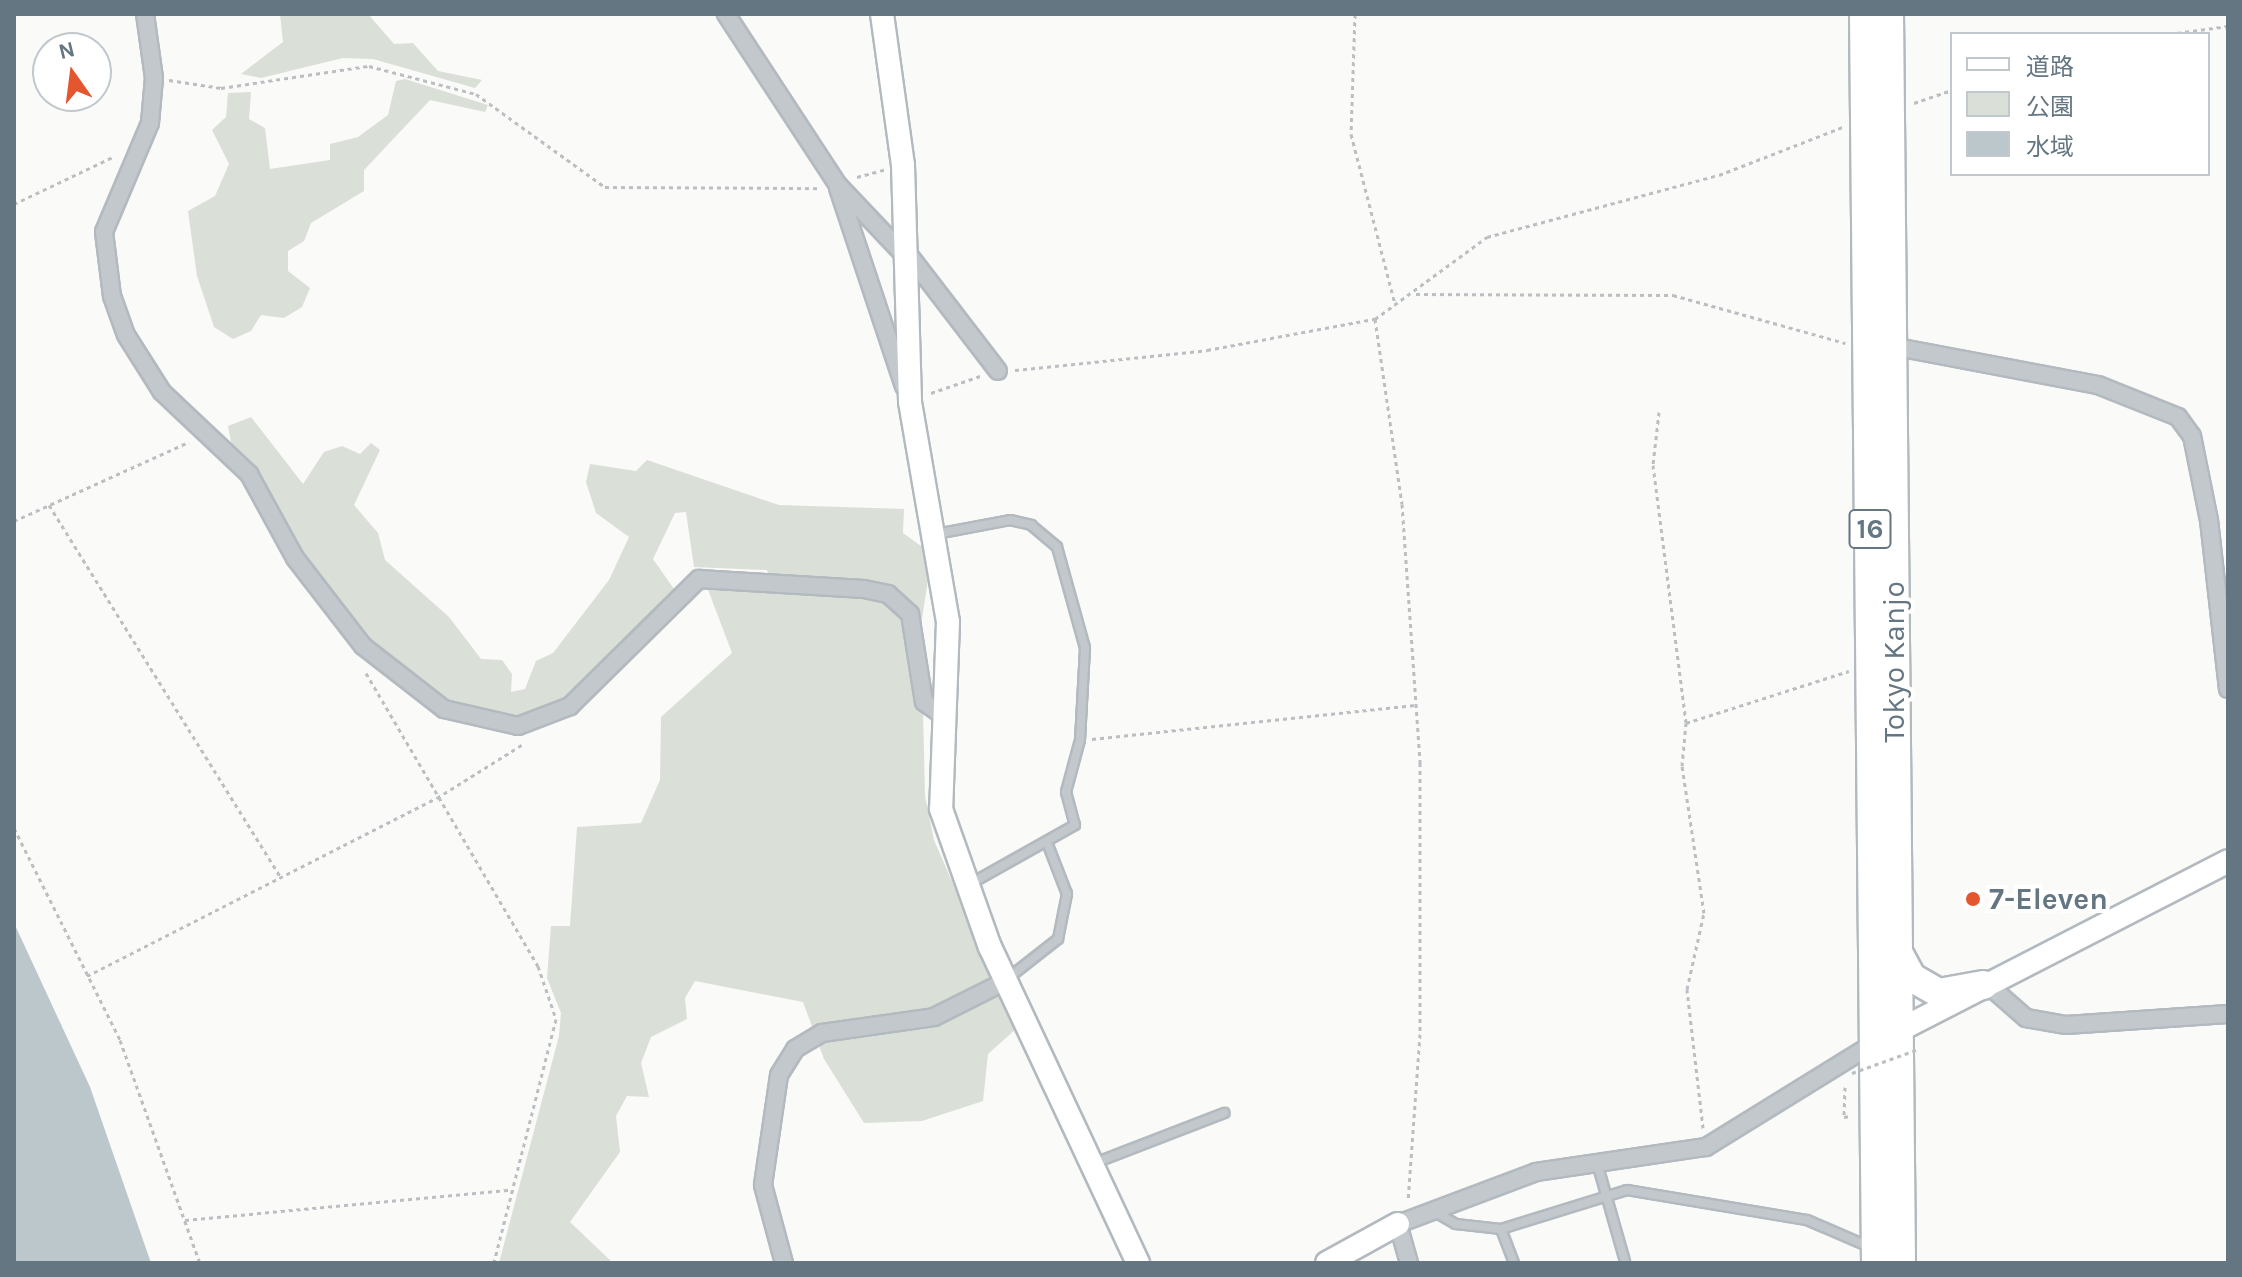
<!DOCTYPE html>
<html>
<head>
<meta charset="utf-8">
<style>
	body { margin:0 }
	#map { position:relative; width:2242px; height:1277px; overflow:hidden; background:#fafaf8; font-family:Karla,"Noto Sans JP",sans-serif }
	div>[style] { position:absolute }
	[style*='--x'] { left:calc(var(--x)*1px); top:calc(var(--y)*1px); width:calc(var(--w)*1px); rotate:calc(var(--a)*1deg) }
	.green>* { inset:0; background:#dadfd7 }
	.water>* { inset:0; background:#bbc7cb }
	.path>* { height:3px; margin-top:-1.5px; transform-origin:0; background:repeating-linear-gradient(90deg,#bbbfc2 0 4px,transparent 0 8px) }
	.roads { filter:drop-shadow(2px 0 #b3babf) drop-shadow(-2px 0 #b3babf) drop-shadow(0 2px #b3babf) drop-shadow(0 -2px #b3babf) }
	.lane>* { height:8px; margin:-4px; padding:0 4px; transform-origin:4px; border-radius:4px; background:#c3c8cc }
	.street>* { height:16px; margin:-8px; padding:0 8px; transform-origin:8px; border-radius:8px; background:#c3c8cc }
	.secondary>* { height:22px; margin:-11px; padding:0 11px; transform-origin:11px; border-radius:11px; background:#fff }
	.highway>* { height:28px; margin:-14px; padding:0 14px; transform-origin:14px; border-radius:14px; background:#fff }
	.path-bridge>* { height:3px; margin-top:-1.5px; transform-origin:0; background:repeating-linear-gradient(90deg,#bbbfc2 0 4px,transparent 0 8px) }
	.dots>* { width:22px; height:22px; translate:-50% -50%; box-sizing:border-box; border:4px solid #fff; border-radius:50% }
	span { translate:-50% -50%; white-space:nowrap; text-align:center; line-height:1.15; -webkit-text-stroke:8px #fff; paint-order:stroke }
	.shield-label span { padding:2px 6px; background:#fff; border:2px solid; border-radius:6px; -webkit-text-stroke-width:0 }
	.shield-label { font-size:28px; color:#657683; font-weight:700 }
	.street-label { font-size:30px; color:#657683 }
	.poi-label { font-size:30px; color:#657683; font-weight:700 }
	.left { translate:0 -50%; text-align:left }
	.frame { position:absolute; inset:0; border:16px solid #657683; pointer-events:none }
	.legend { position:absolute; left:1950px; top:32px; width:260px; height:144px; box-sizing:border-box; background:#fff; border:2px solid #c1c8cd; margin:0; padding:10px 14px; list-style:none; font-size:24px; color:#657683 }
	.legend li { display:flex; align-items:center; gap:16px; height:40px }
	.legend b { width:40px; border:2px solid #c1c8cd }
	.north { position:absolute; left:32px; top:32px; width:80px; height:80px; box-sizing:border-box; background:#fff; border:2px solid #c1c8cd; border-radius:50%; rotate:346deg; font-size:22px; font-weight:700; line-height:32px; text-align:center; color:#657683 }
	.north::after { content:''; display:block; margin:auto; width:28px; height:36px; background:#e4572e; clip-path:polygon(50% 0,100% 100%,50% 72%,0 100%) }
</style>
</head>
<body>
<div id="map">
	<div class="green">
		<i style="clip-path:polygon(280px 14px,368px 14px,394px 44px,413px 43px,438px 71px,482px 80px,475px 88px,373px 59px,343px 58px,261px 78px,241px 74px,283px 42px)"></i>
		<i style="clip-path:polygon(405px 79px,488px 105px,485px 112px,430px 100px,364px 170px,364px 191px,311px 223px,304px 241px,288px 251px,288px 271px,310px 288px,302px 307px,284px 318px,261px 315px,251px 331px,233px 339px,214px 327px,197px 276px,188px 211px,215px 196px,229px 164px,212px 130px,226px 117px,228px 93px,251px 92px,249px 119px,265px 128px,270px 169px,330px 160px,330px 144px,358px 137px,388px 115px,396px 81px)"></i>
		<i style="clip-path:polygon(251px 417px,303px 484px,324px 452px,342px 446px,360px 454px,371px 443px,380px 450px,354px 505px,378px 533px,385px 560px,449px 617px,481px 659px,502px 660px,512px 674px,511px 692px,525px 689px,536px 661px,553px 653px,609px 580px,629px 537px,596px 513px,586px 482px,590px 464px,636px 471px,647px 460px,779px 505px,904px 509px,903px 533px,932px 554px,921px 625px,925px 796px,934px 840px,1016px 1029px,988px 1054px,983px 1101px,922px 1121px,864px 1123px,824px 1059px,803px 1002px,695px 981px,685px 998px,687px 1019px,651px 1037px,641px 1063px,649px 1097px,627px 1096px,616px 1116px,620px 1152px,570px 1222px,613px 1263px,499px 1263px,559px 1036px,561px 1013px,547px 978px,551px 926px,570px 926px,577px 827px,641px 823px,660px 780px,661px 717px,732px 653px,707px 587px,771px 587px,767px 570px,694px 567px,686px 512px,675px 513px,653px 559px,674px 589px,571px 695px,515px 723px,465px 712px,358px 629px,298px 550px,260px 476px,231px 442px,228px 426px)"></i>
	</div>
	<div class="water">
		<i style="clip-path:polygon(14px 923px,90px 1087px,151px 1263px,14px 1263px)"></i>
	</div>
	<div class="path">
		<i style="--x:1355;--y:14;--w:120;--a:91.9"></i>
		<i style="--x:1351;--y:134;--w:176;--a:75.5"></i>
		<i style="--x:2169;--y:34;--w:60;--a:-7.7"></i>
		<i style="--x:169;--y:80;--w:53;--a:8.7"></i>
		<i style="--x:221;--y:88;--w:150;--a:-8.5"></i>
		<i style="--x:369;--y:66;--w:111;--a:14.7"></i>
		<i style="--x:476;--y:94;--w:159;--a:35.8"></i>
		<i style="--x:605;--y:187;--w:215;--a:0.3"></i>
		<i style="--x:1914;--y:103;--w:40;--a:-18.9"></i>
		<i style="--x:857;--y:177;--w:28;--a:-15"></i>
		<i style="--x:14;--y:204;--w:112;--a:-25.4"></i>
		<i style="--x:1416;--y:294;--w:257;--a:0.2"></i>
		<i style="--x:1673;--y:295;--w:179;--a:15.6"></i>
		<i style="--x:1375;--y:319;--w:187;--a:81.7"></i>
		<i style="--x:1402;--y:504;--w:260;--a:86"></i>
		<i style="--x:1420;--y:763;--w:271;--a:90"></i>
		<i style="--x:1420;--y:1034;--w:166;--a:94.1"></i>
		<i style="--x:1015;--y:370;--w:193;--a:-5.9"></i>
		<i style="--x:1207;--y:350;--w:171;--a:-10.5"></i>
		<i style="--x:1375;--y:319;--w:139;--a:-36.2"></i>
		<i style="--x:1487;--y:237;--w:240;--a:-15"></i>
		<i style="--x:1719;--y:175;--w:133;--a:-21.2"></i>
		<i style="--x:931;--y:393;--w:52;--a:-19.1"></i>
		<i style="--x:1659;--y:412;--w:53;--a:96.5"></i>
		<i style="--x:1653;--y:465;--w:260;--a:82.7"></i>
		<i style="--x:49;--y:505;--w:438;--a:58.1"></i>
		<i style="--x:14;--y:521;--w:192;--a:-24.3"></i>
		<i style="--x:366;--y:673;--w:340;--a:59.6"></i>
		<i style="--x:538;--y:966;--w:56;--a:71.2"></i>
		<i style="--x:556;--y:1019;--w:252;--a:104.3"></i>
		<i style="--x:1092;--y:739;--w:325;--a:-6"></i>
		<i style="--x:14;--y:828;--w:237;--a:63.4"></i>
		<i style="--x:120;--y:1040;--w:237;--a:70.3"></i>
		<i style="--x:87;--y:976;--w:393;--a:-27"></i>
		<i style="--x:437;--y:798;--w:102;--a:-32.1"></i>
		<i style="--x:1845;--y:1087;--w:30;--a:92"></i>
		<i style="--x:1844;--y:1117;--w:7;--a:-8"></i>
		<i style="--x:1703;--y:1128;--w:140;--a:-96.6"></i>
		<i style="--x:1687;--y:989;--w:78;--a:-77.4"></i>
		<i style="--x:1704;--y:913;--w:149;--a:-98.5"></i>
		<i style="--x:1682;--y:766;--w:43;--a:-84.7"></i>
		<i style="--x:1686;--y:723;--w:171;--a:-17.7"></i>
		<i style="--x:185;--y:1220;--w:327;--a:-5.3"></i>
	</div>
	<div class="roads">
		<div class="lane">
			<i style="--x:936;--y:534;--w:75;--a:-10.7"></i>
			<i style="--x:1010;--y:520;--w:22;--a:13"></i>
			<i style="--x:1031;--y:525;--w:34;--a:40"></i>
			<i style="--x:1057;--y:547;--w:105;--a:74.5"></i>
			<i style="--x:1085;--y:648;--w:92;--a:93.1"></i>
			<i style="--x:1080;--y:740;--w:54;--a:105.1"></i>
			<i style="--x:1066;--y:792;--w:34;--a:75"></i>
			<i style="--x:1075;--y:825;--w:123;--a:150.7"></i>
			<i style="--x:1007;--y:979;--w:65;--a:-38.1"></i>
			<i style="--x:1058;--y:939;--w:46;--a:-78.7"></i>
			<i style="--x:1067;--y:894;--w:53;--a:-111.2"></i>
			<i style="--x:1597;--y:1163;--w:102;--a:74.1"></i>
			<i style="--x:1092;--y:1164;--w:142;--a:-21.1"></i>
			<i style="--x:1435;--y:1212;--w:24;--a:30"></i>
			<i style="--x:1456;--y:1224;--w:45;--a:6.3"></i>
			<i style="--x:1501;--y:1229;--w:132;--a:-17.2"></i>
			<i style="--x:1627;--y:1190;--w:182;--a:9.5"></i>
			<i style="--x:1807;--y:1220;--w:71;--a:23.3"></i>
			<i style="--x:1501;--y:1229;--w:36;--a:69"></i>
		</div>
		<div class="street">
			<i style="--x:145;--y:14;--w:65;--a:82"></i>
			<i style="--x:154;--y:78;--w:45;--a:95.1"></i>
			<i style="--x:150;--y:123;--w:118;--a:112.9"></i>
			<i style="--x:104;--y:232;--w:64;--a:82.9"></i>
			<i style="--x:112;--y:296;--w:41;--a:70.3"></i>
			<i style="--x:126;--y:335;--w:67;--a:57.7"></i>
			<i style="--x:162;--y:392;--w:120;--a:43.3"></i>
			<i style="--x:249;--y:474;--w:96;--a:61.3"></i>
			<i style="--x:295;--y:558;--w:111;--a:52.3"></i>
			<i style="--x:363;--y:646;--w:103;--a:37.9"></i>
			<i style="--x:444;--y:709;--w:76;--a:12.9"></i>
			<i style="--x:518;--y:726;--w:56;--a:-21"></i>
			<i style="--x:570;--y:706;--w:181;--a:-44.6"></i>
			<i style="--x:699;--y:579;--w:165;--a:3.5"></i>
			<i style="--x:864;--y:589;--w:25;--a:12"></i>
			<i style="--x:888;--y:594;--w:30;--a:42"></i>
			<i style="--x:910;--y:614;--w:89;--a:81"></i>
			<i style="--x:924;--y:702;--w:19;--a:35"></i>
			<i style="--x:726;--y:14;--w:204;--a:56.8"></i>
			<i style="--x:838;--y:185;--w:102;--a:46.6"></i>
			<i style="--x:838;--y:188;--w:209;--a:71.6"></i>
			<i style="--x:909;--y:255;--w:146;--a:52.5"></i>
			<i style="--x:1886;--y:345;--w:216;--a:10.7"></i>
			<i style="--x:2098;--y:385;--w:86;--a:21.8"></i>
			<i style="--x:2178;--y:417;--w:24;--a:54"></i>
			<i style="--x:2192;--y:436;--w:86;--a:78.6"></i>
			<i style="--x:2209;--y:520;--w:170;--a:83.6"></i>
			<i style="--x:1986;--y:983;--w:53;--a:41.2"></i>
			<i style="--x:2026;--y:1018;--w:41;--a:9.9"></i>
			<i style="--x:2066;--y:1025;--w:162;--a:-3.9"></i>
			<i style="--x:784;--y:1263;--w:81;--a:-105.1"></i>
			<i style="--x:763;--y:1185;--w:111;--a:-81.7"></i>
			<i style="--x:779;--y:1075;--w:31;--a:-58"></i>
			<i style="--x:795;--y:1049;--w:31;--a:-31"></i>
			<i style="--x:822;--y:1033;--w:113;--a:-8.1"></i>
			<i style="--x:934;--y:1017;--w:80;--a:-26.6"></i>
			<i style="--x:1409;--y:1263;--w:41;--a:-105.8"></i>
			<i style="--x:1398;--y:1224;--w:147;--a:-20.6"></i>
			<i style="--x:1536;--y:1172;--w:172;--a:-8.4"></i>
			<i style="--x:1706;--y:1147;--w:196;--a:-31.7"></i>
		</div>
		<div class="secondary">
			<i style="--x:882;--y:14;--w:152;--a:82.1"></i>
			<i style="--x:903;--y:165;--w:237;--a:88.3"></i>
			<i style="--x:910;--y:402;--w:223;--a:80.2"></i>
			<i style="--x:948;--y:622;--w:187;--a:92.1"></i>
			<i style="--x:941;--y:809;--w:146;--a:70.5"></i>
			<i style="--x:990;--y:947;--w:349;--a:64.9"></i>
			<i style="--x:1888;--y:1036;--w:382;--a:-27.2"></i>
			<i style="--x:1327;--y:1263;--w:81;--a:-28.8"></i>
		</div>
		<div class="highway">
			<i style="--x:1864;--y:14;--w:1249;--a:89.45"></i>
			<i style="--x:1889;--y:14;--w:1249;--a:89.45"></i>
			<i style="--x:1900;--y:956;--w:24;--a:62"></i>
			<i style="--x:1911;--y:977;--w:32;--a:30"></i>
			<i style="--x:1939;--y:993;--w:45;--a:-10.3"></i>
		</div>
	</div>
	<div class="path-bridge">
		<i style="--x:1852;--y:1073;--w:68;--a:-19.8"></i>
	</div>
	<div class="dots">
		<i style="left:1973px;top:899px;background:#e4572e"></i>
	</div>
	<div class="shield-label">
		<span style="left:1870px;top:529px">16</span>
	</div>
	<div class="street-label">
		<span style="left:1894px;top:662px;rotate:-90deg">Tokyo Kanjo</span>
	</div>
	<div class="poi-label">
		<span class="left" style="left:1989px;top:899px">7-Eleven</span>
	</div>
	<div class="frame"></div>
	<ul class="legend">
	<li><b style="height:10px;background:#fff"></b>道路</li>
	<li><b style="height:22px;background:#dadfd7"></b>公園</li>
	<li><b style="height:22px;background:#bbc7cb"></b>水域</li>
	</ul>
	<div class="north">N</div>
</div>
</body>
</html>
